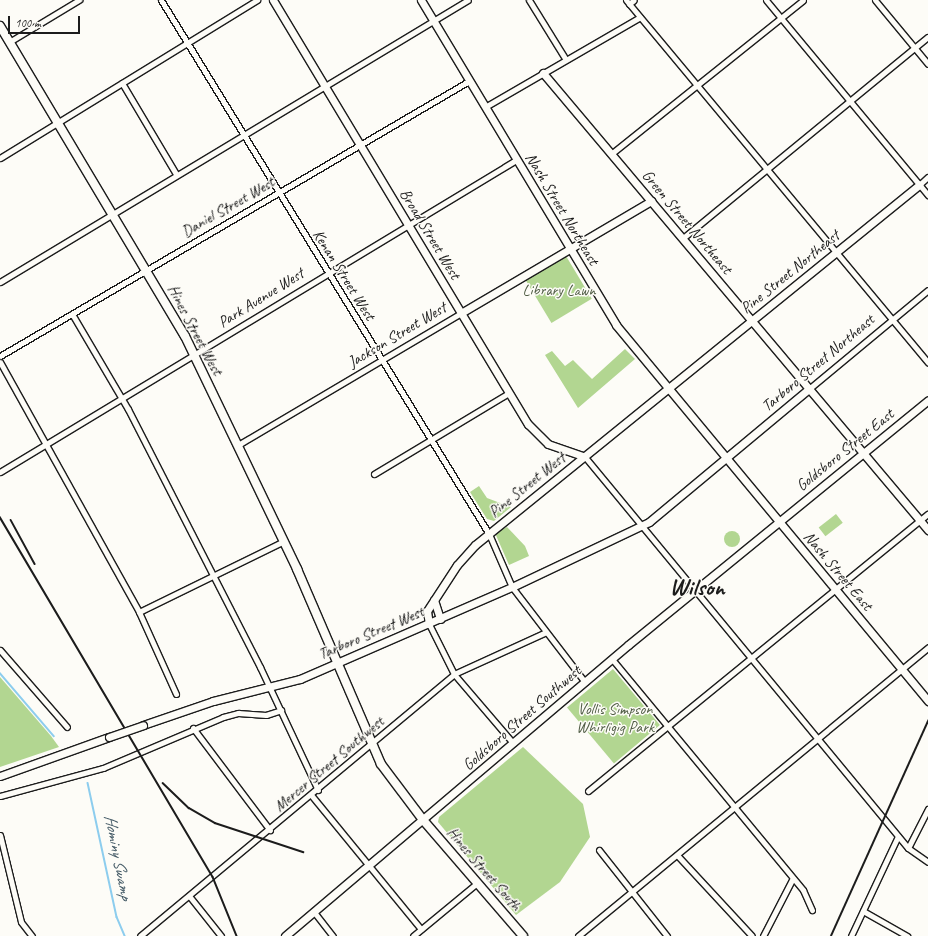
<!DOCTYPE html>
<html>
<head>
<meta charset="utf-8">
<style>
	body { margin:0 }
	#map { position:relative; width:928px; height:936px; overflow:hidden; background:#fdfcf7; font-family:Caveat,sans-serif }
	div>[style] { position:absolute }
	[style*='--x'] { left:calc(var(--x)*1px); top:calc(var(--y)*1px); width:calc(var(--w)*1px); rotate:calc(var(--a)*1deg) }
	.green>* { inset:0; background:#b2d691; transform-origin:0 0 }
	.round { border-radius:50% }
	.stream>* { height:1.5px; margin:-0.75px; padding:0 0.75px; transform-origin:0.75px; border-radius:0.75px; background:#8dcdee }
	.roads { filter:drop-shadow(1px 0 #1c1c1c) drop-shadow(-1px 0 #1c1c1c) drop-shadow(0 1px #1c1c1c) drop-shadow(0 -1px #1c1c1c) }
	.street>* { height:5px; margin:-2.5px; padding:0 2.5px; transform-origin:2.5px; border-radius:2.5px; background:#fdfcf7 }
	.secondary>* { height:7px; margin:-3.5px; padding:0 3.5px; transform-origin:3.5px; border-radius:3.5px; background:#fdfcf7 }
	.primary>* { height:8px; margin:-4px; padding:0 4px; transform-origin:4px; border-radius:4px; background:#fdfcf7 }
	.rail>* { height:1.5px; margin:-0.75px; padding:0 0.75px; transform-origin:0.75px; border-radius:0.75px; background:#1c1c1c }
	.bridges { filter:drop-shadow(1px 0 #1c1c1c) drop-shadow(-1px 0 #1c1c1c) drop-shadow(0 1px #1c1c1c) drop-shadow(0 -1px #1c1c1c) }
	.secondary-bridge>* { height:7px; margin:-3.5px; padding:0 3.5px; transform-origin:3.5px; border-radius:3.5px; background:#fdfcf7 }
	span { translate:-50% -50%; white-space:nowrap; text-align:center; line-height:1.15; -webkit-text-stroke:3px #fdfcf7; paint-order:stroke }
	.street-label { font-size:16px; color:#1c1c1c }
	.park-label { font-size:16px; color:#505d45 }
	.water-label { font-size:17px; color:#445a66; font-style:italic }
	.town-label { font-size:24px; color:#1c1c1c; font-weight:700 }
	.scale { position:absolute; left:8px; top:16px; width:72px; height:18px; box-sizing:border-box; border:2px solid #1c1c1c; border-top:0; padding-left:5px; font-size:12px; line-height:14px; white-space:nowrap; color:#1c1c1c; -webkit-text-stroke:3px #fdfcf7; paint-order:stroke }
</style>
</head>
<body>
<div id="map">
	<div class="green">
		<i style="left:566px;top:256px;width:50px;height:47px;rotate:59deg"></i>
		<i style="clip-path:polygon(625px 349px,635px 359px,578px 408px,545px 355px,552px 351px,565px 366px,573px 360px,592px 379px)"></i>
		<i style="clip-path:polygon(479px 486px,487px 498px,511px 507px,494px 521px,487px 519px,470px 492px)"></i>
		<i style="left:836px;top:514px;width:11px;height:22px;rotate:52deg"></i>
		<i style="clip-path:polygon(507px 527px,525px 546px,529px 556px,509px 565px,495px 533px)"></i>
		<i class="round" style="left:724px;top:531px;width:16px;height:16px"></i>
		<i style="left:613px;top:669px;width:73px;height:60px;rotate:50deg"></i>
		<i style="clip-path:polygon(0 677px,51px 736px,59px 747px,0 767px)"></i>
		<i style="clip-path:polygon(523px 747px,583px 804px,590px 837px,560px 882px,516px 915px,438px 822px,439px 817px)"></i>
	</div>
	<div class="stream">
		<i style="--x:0;--y:673;--w:83;--a:49.4"></i>
		<i style="--x:88;--y:783;--w:137;--a:77.8"></i>
		<i style="--x:117;--y:917;--w:21;--a:67"></i>
	</div>
	<div class="roads">
		<div class="street">
			<i style="--x:161;--y:0;--w:627;--a:58.44"></i>
			<i style="--x:489;--y:534;--w:58;--a:66.5"></i>
			<i style="--x:512;--y:587;--w:120;--a:52.5"></i>
			<i style="--x:529;--y:0;--w:70;--a:58.3"></i>
			<i style="--x:626;--y:0;--w:472;--a:50.2"></i>
			<i style="--x:766;--y:0;--w:254;--a:50.3"></i>
			<i style="--x:875;--y:0;--w:83;--a:50.4"></i>
			<i style="--x:629;--y:4;--w:6;--a:-39"></i>
			<i style="--x:9;--y:42;--w:82;--a:-31"></i>
			<i style="--x:122;--y:83;--w:106;--a:59.3"></i>
			<i style="--x:485;--y:107;--w:179;--a:-30.1"></i>
			<i style="--x:611;--y:154;--w:246;--a:-38.7"></i>
			<i style="--x:0;--y:158;--w:302;--a:-31.6"></i>
			<i style="--x:919;--y:185;--w:12;--a:-42"></i>
			<i style="--x:683;--y:238;--w:317;--a:-39.4"></i>
			<i style="--x:0;--y:282;--w:546;--a:-31.07"></i>
			<i style="--x:72;--y:314;--w:110;--a:59.5"></i>
			<i style="--x:128;--y:409;--w:290;--a:62.9"></i>
			<i style="--x:260;--y:667;--w:136;--a:64.8"></i>
			<i style="--x:0;--y:356;--w:544;--a:-30.39"></i>
			<i style="--x:0;--y:362;--w:286;--a:60.9"></i>
			<i style="--x:139;--y:612;--w:90;--a:65.7"></i>
			<i style="--x:810;--y:388;--w:153;--a:-39.7"></i>
			<i style="--x:238;--y:445;--w:259;--a:-30.6"></i>
			<i style="--x:585;--y:457;--w:507;--a:50.44"></i>
			<i style="--x:908;--y:848;--w:24;--a:35"></i>
			<i style="--x:0;--y:472;--w:603;--a:-31.16"></i>
			<i style="--x:374;--y:474;--w:157;--a:-31"></i>
			<i style="--x:139;--y:612;--w:161;--a:-26.1"></i>
			<i style="--x:429;--y:624;--w:56;--a:63.4"></i>
			<i style="--x:454;--y:674;--w:91;--a:49.5"></i>
			<i style="--x:0;--y:650;--w:102;--a:49"></i>
			<i style="--x:612;--y:659;--w:300;--a:50.4"></i>
			<i style="--x:803;--y:890;--w:22;--a:66"></i>
			<i style="--x:193;--y:728;--w:128;--a:53"></i>
			<i style="--x:588;--y:791;--w:439;--a:-39.2"></i>
			<i style="--x:0;--y:796;--w:107;--a:-15.2"></i>
			<i style="--x:103;--y:768;--w:130;--a:-23"></i>
			<i style="--x:223;--y:717;--w:16;--a:-15"></i>
			<i style="--x:238;--y:713;--w:28;--a:4"></i>
			<i style="--x:266;--y:715;--w:16;--a:-18"></i>
			<i style="--x:312;--y:796;--w:172;--a:50.7"></i>
			<i style="--x:0;--y:835;--w:89;--a:76.4"></i>
			<i style="--x:21;--y:922;--w:18;--a:52"></i>
			<i style="--x:908;--y:848;--w:44;--a:-62.9"></i>
			<i style="--x:599;--y:850;--w:110;--a:51.7"></i>
			<i style="--x:677;--y:855;--w:110;--a:47.2"></i>
			<i style="--x:190;--y:897;--w:50;--a:51.5"></i>
			<i style="--x:863;--y:911;--w:51;--a:29.6"></i>
			<i style="--x:314;--y:912;--w:31;--a:52"></i>
			<i style="--x:140;--y:936;--w:409;--a:-39.8"></i>
			<i style="--x:454;--y:674;--w:101;--a:-24.5"></i>
			<i style="--x:413;--y:936;--w:83;--a:-39.6"></i>
			<i style="--x:578;--y:936;--w:454;--a:-39.5"></i>
			<i style="--x:763;--y:936;--w:65;--a:-62.7"></i>
			<i style="--x:851;--y:936;--w:110;--a:-64.8"></i>
		</div>
		<div class="secondary">
			<i style="--x:273;--y:0;--w:495;--a:59"></i>
			<i style="--x:528;--y:424;--w:28;--a:45"></i>
			<i style="--x:548;--y:444;--w:39;--a:19"></i>
			<i style="--x:421;--y:0;--w:379;--a:59"></i>
			<i style="--x:616;--y:325;--w:489;--a:50.3"></i>
			<i style="--x:543;--y:73;--w:598;--a:49.89"></i>
			<i style="--x:461;--y:313;--w:221;--a:-30.5"></i>
			<i style="--x:434;--y:600;--w:20;--a:72"></i>
			<i style="--x:429;--y:624;--w:13;--a:-99"></i>
			<i style="--x:427;--y:611;--w:55;--a:-56.9"></i>
			<i style="--x:457;--y:565;--w:27;--a:-48"></i>
			<i style="--x:475;--y:545;--w:572;--a:-39.04"></i>
			<i style="--x:143;--y:725;--w:74;--a:-18.9"></i>
			<i style="--x:213;--y:701;--w:90;--a:-14.2"></i>
			<i style="--x:300;--y:679;--w:231;--a:-23.5"></i>
			<i style="--x:512;--y:587;--w:152;--a:-25.4"></i>
			<i style="--x:649;--y:522;--w:209;--a:-39.8"></i>
			<i style="--x:0;--y:776;--w:116;--a:-19.7"></i>
			<i style="--x:285;--y:936;--w:450;--a:-40.3"></i>
			<i style="--x:628;--y:645;--w:387;--a:-39.2"></i>
		</div>
		<div class="primary">
			<i style="--x:0;--y:26;--w:361;--a:59.2"></i>
			<i style="--x:185;--y:336;--w:259;--a:64.3"></i>
			<i style="--x:297;--y:569;--w:212;--a:66.7"></i>
			<i style="--x:381;--y:764;--w:70;--a:53.1"></i>
			<i style="--x:423;--y:820;--w:153;--a:49.2"></i>
		</div>
	</div>
	<div class="rail">
		<i style="--x:0;--y:517;--w:418;--a:59.4"></i>
		<i style="--x:213;--y:877;--w:64;--a:67.9"></i>
		<i style="--x:11;--y:520;--w:50;--a:61.4"></i>
		<i style="--x:163;--y:783;--w:36;--a:44"></i>
		<i style="--x:189;--y:808;--w:30;--a:30"></i>
		<i style="--x:215;--y:823;--w:93;--a:18.2"></i>
		<i style="--x:831;--y:936;--w:236;--a:-65.7"></i>
	</div>
	<div class="bridges">
		<div class="secondary-bridge">
			<i style="--x:109;--y:737;--w:36;--a:-19"></i>
		</div>
	</div>
	<div class="street-label">
		<span style="left:228px;top:207px;rotate:-30deg">Daniel Street West</span>
		<span style="left:562px;top:209px;rotate:59deg">Nash Street Northeast</span>
		<span style="left:687px;top:222px;rotate:50deg">Green Street Northeast</span>
		<span style="left:430px;top:234px;rotate:59deg">Broad Street West</span>
		<span style="left:790px;top:272px;rotate:-39deg">Pine Street Northeast</span>
		<span style="left:344px;top:275px;rotate:58deg">Kenan Street West</span>
		<span style="left:261px;top:298px;rotate:-32deg">Park Avenue West</span>
		<span style="left:195px;top:330px;rotate:62deg">Hines Street West</span>
		<span style="left:397px;top:335px;rotate:-31deg">Jackson Street West</span>
		<span style="left:818px;top:363px;rotate:-40deg">Tarboro Street Northeast</span>
		<span style="left:845px;top:450px;rotate:-39deg">Goldsboro Street East</span>
		<span style="left:527px;top:485px;rotate:-39deg">Pine Street West</span>
		<span style="left:838px;top:571px;rotate:50deg">Nash Street East</span>
		<span style="left:371px;top:633px;rotate:-23deg">Tarboro Street West</span>
		<span style="left:522px;top:718px;rotate:-41deg">Goldsboro Street Southwest</span>
		<span style="left:329px;top:764px;rotate:-40deg">Mercer Street Southwest</span>
		<span style="left:484px;top:869px;rotate:49deg">Hines Street South</span>
	</div>
	<div class="park-label">
		<span style="left:559px;top:290px">Library Lawn</span>
		<span style="left:615px;top:718px">Vollis Simpson<br>Whirligig Park</span>
	</div>
	<div class="water-label">
		<span style="left:118px;top:857px;rotate:79deg">Hominy Swamp</span>
	</div>
	<div class="town-label">
		<span style="left:697px;top:588px">Wilson</span>
	</div>
	<div class="scale">100 m</div>
</div>
</body>
</html>
